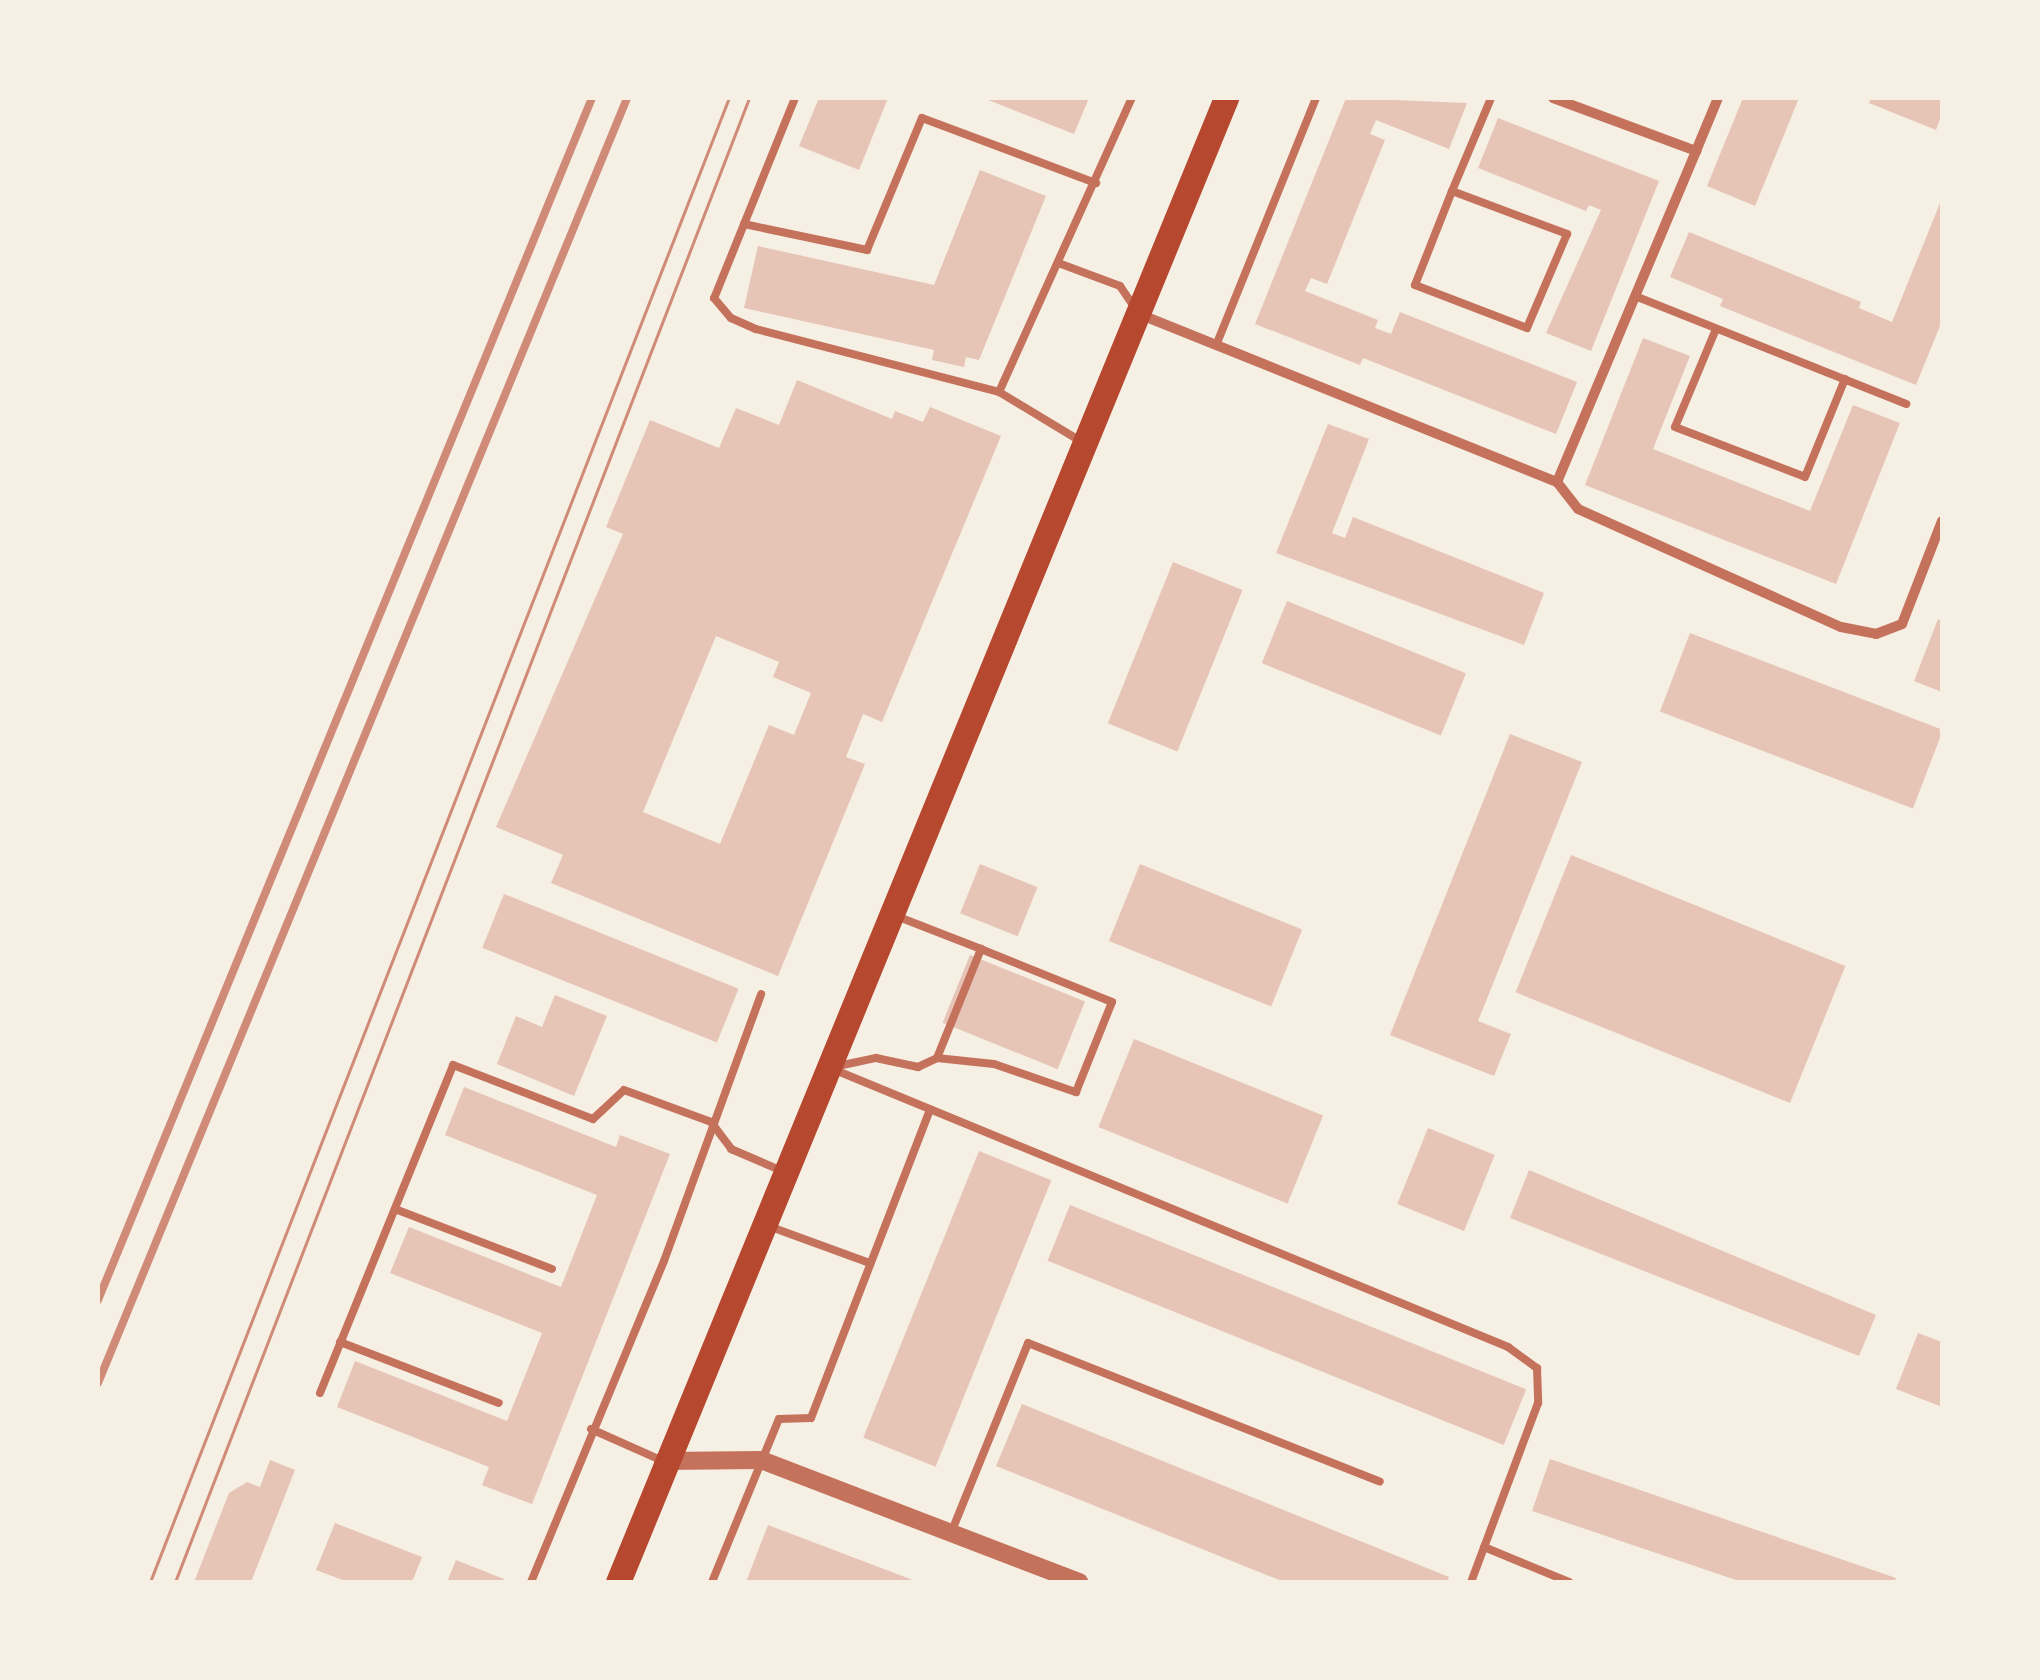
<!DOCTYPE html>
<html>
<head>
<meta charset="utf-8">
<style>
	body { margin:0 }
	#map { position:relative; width:2040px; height:1680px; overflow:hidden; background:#f6efe4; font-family:"Fira Sans Condensed",sans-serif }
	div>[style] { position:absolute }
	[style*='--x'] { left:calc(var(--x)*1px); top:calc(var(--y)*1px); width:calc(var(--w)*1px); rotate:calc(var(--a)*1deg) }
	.building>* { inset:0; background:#e6c5b7; transform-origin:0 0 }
	.service>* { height:8px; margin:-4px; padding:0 4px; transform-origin:4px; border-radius:4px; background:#c5725c }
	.minor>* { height:10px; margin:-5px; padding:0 5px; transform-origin:5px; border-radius:5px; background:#c5725c }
	.tertiary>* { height:18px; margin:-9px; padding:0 9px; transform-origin:9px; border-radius:9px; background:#c5725c }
	.primary>* { height:25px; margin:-12.5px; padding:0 12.5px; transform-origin:12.5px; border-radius:12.5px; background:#b5482f }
	.tram>* { height:2.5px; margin:-1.25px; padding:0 1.25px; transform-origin:1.25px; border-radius:1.25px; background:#cf8b77 }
	.rail>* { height:8px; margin:-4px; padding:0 4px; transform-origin:4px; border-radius:4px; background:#cf8b77 }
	span { translate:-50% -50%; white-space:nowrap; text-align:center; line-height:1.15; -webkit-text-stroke:8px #f6efe4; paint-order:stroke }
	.frame { position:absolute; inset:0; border:100px solid #f6efe4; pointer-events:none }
</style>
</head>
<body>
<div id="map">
	<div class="building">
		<i style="clip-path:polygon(819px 98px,888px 98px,859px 170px,799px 146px)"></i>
		<i style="clip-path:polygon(983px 98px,1089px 98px,1074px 134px)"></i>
		<i style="clip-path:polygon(1346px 98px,1467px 103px,1449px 149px,1376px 120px,1370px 134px,1385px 140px,1327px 284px,1311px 278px,1305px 291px,1378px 320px,1375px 328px,1391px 334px,1400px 312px,1577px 382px,1556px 434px,1363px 358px,1360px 365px,1255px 324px)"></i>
		<i style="clip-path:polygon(1743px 98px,1799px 98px,1755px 206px,1707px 186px)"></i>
		<i style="clip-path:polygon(1871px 98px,1942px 98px,1942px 113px,1936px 130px,1869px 103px)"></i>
		<i style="clip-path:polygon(1498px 118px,1659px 181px,1591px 351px,1546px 333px,1601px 210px,1589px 205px,1586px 211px,1478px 168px)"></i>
		<i style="clip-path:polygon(980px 170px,1046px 196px,979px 360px,966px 357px,964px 367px,932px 360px,934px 350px,744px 308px,758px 246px,934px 285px)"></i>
		<i style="clip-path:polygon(1942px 198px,1942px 321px,1916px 385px,1720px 306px,1723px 299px,1670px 277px,1689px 232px,1861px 302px,1859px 308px,1892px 322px)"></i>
		<i style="clip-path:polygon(1643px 338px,1690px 356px,1653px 449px,1810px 511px,1853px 405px,1900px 423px,1836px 584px,1585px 485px)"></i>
		<i style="clip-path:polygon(evenodd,797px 380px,892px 419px,895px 411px,923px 422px,930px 407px,1001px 436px,882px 722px,863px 714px,846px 757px,865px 764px,778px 976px,551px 883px,563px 855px,496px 827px,623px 534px,606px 527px,650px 420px,719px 448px,736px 408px,779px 425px,797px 380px,716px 636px,779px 662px,773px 677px,811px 693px,794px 735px,769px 725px,720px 844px,643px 812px,716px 636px)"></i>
		<i style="clip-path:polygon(1328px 424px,1369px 439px,1332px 533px,1345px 538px,1353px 517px,1544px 593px,1524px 645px,1276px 553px)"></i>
		<i style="left:1173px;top:562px;width:75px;height:174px;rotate:22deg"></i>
		<i style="left:1287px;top:601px;width:193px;height:67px;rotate:22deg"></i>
		<i style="clip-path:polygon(1938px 619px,1942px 621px,1942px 692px,1914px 681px)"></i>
		<i style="left:1690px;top:633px;width:271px;height:84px;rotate:21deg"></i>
		<i style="clip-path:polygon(1510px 734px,1582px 762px,1478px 1021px,1511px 1034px,1494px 1076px,1390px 1035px)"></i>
		<i style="left:1571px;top:855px;width:296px;height:148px;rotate:22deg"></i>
		<i style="left:980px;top:864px;width:62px;height:53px;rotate:22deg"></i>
		<i style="left:1140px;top:864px;width:175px;height:83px;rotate:22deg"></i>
		<i style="left:504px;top:894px;width:253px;height:58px;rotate:22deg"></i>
		<i style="left:970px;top:955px;width:124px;height:73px;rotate:22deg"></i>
		<i style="clip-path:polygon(555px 995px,607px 1016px,574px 1096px,497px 1064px,516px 1016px,542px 1027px)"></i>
		<i style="left:1134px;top:1039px;width:204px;height:95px;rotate:22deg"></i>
		<i style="clip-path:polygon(464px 1087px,616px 1147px,620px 1135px,670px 1154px,532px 1504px,482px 1485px,489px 1467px,337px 1407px,355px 1361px,507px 1421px,542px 1333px,390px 1273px,409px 1227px,561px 1287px,597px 1195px,445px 1135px)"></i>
		<i style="left:1428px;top:1128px;width:72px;height:82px;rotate:22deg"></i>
		<i style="left:979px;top:1151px;width:78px;height:309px;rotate:22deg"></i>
		<i style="clip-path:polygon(1529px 1170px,1876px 1315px,1859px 1356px,1510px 1218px)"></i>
		<i style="left:1070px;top:1205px;width:492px;height:60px;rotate:22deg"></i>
		<i style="clip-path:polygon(1918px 1333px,1942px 1342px,1942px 1407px,1896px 1389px)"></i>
		<i style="clip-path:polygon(1022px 1404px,1449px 1577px,1447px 1582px,1284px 1582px,996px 1466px)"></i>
		<i style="clip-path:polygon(1550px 1459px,1896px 1578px,1894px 1582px,1742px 1582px,1532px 1511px)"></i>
		<i style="clip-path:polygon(270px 1460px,295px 1470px,251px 1582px,194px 1582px,229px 1493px,247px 1482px,260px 1487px)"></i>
		<i style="clip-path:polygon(335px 1523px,422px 1557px,412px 1582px,348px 1582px,316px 1570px)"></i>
		<i style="clip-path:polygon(768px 1525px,918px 1582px,746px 1582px)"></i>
		<i style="clip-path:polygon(456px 1560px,504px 1579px,502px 1582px,447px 1582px)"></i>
	</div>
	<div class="service">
		<i style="--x:795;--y:98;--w:216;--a:112"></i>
		<i style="--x:714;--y:298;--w:26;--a:50"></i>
		<i style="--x:731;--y:318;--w:27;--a:24"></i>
		<i style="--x:756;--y:329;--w:251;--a:14.5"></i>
		<i style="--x:1452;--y:191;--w:123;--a:20.5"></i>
		<i style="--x:1567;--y:234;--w:102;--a:113.1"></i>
		<i style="--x:1527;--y:328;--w:120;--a:-159"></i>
		<i style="--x:1415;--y:285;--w:101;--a:-68.5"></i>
		<i style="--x:1452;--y:191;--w:101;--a:-67.2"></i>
		<i style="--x:744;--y:224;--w:126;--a:11.9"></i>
		<i style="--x:867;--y:250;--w:143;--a:-67.4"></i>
		<i style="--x:922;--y:118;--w:186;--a:20.5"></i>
		<i style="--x:1061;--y:264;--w:63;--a:20.4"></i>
		<i style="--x:1120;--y:286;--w:23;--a:56"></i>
		<i style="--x:1635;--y:296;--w:292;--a:21.7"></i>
		<i style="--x:1716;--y:329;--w:106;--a:112.7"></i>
		<i style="--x:1675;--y:427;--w:139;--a:21"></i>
		<i style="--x:1805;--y:477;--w:106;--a:-67.8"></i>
		<i style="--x:1217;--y:343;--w:264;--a:-68"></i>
		<i style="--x:1082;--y:442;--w:97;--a:-148.9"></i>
		<i style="--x:999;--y:392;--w:323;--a:-65.7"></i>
		<i style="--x:937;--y:1058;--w:57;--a:6"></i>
		<i style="--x:994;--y:1064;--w:87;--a:18.9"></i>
		<i style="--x:1076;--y:1092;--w:97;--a:-68.2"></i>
		<i style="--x:1112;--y:1002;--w:141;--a:-158"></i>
		<i style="--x:838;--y:1066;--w:39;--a:-12"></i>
		<i style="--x:876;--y:1058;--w:43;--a:12.1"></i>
		<i style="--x:918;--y:1067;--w:21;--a:-25"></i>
		<i style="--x:937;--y:1058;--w:118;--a:-68"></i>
		<i style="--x:981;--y:949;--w:91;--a:-158.8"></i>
		<i style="--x:835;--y:1070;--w:728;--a:22.37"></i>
		<i style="--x:1508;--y:1347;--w:36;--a:36"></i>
		<i style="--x:1537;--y:1368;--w:35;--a:88"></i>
		<i style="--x:1538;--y:1403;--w:191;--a:110.5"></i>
		<i style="--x:395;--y:1209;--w:168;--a:20.9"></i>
		<i style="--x:771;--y:1227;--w:105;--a:20"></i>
		<i style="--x:340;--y:1342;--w:170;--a:21"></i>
		<i style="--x:320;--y:1393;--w:354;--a:-67.9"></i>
		<i style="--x:453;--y:1065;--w:150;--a:21.1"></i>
		<i style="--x:593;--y:1119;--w:42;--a:-43.1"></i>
		<i style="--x:624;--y:1090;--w:93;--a:20.2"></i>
		<i style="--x:711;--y:1122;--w:34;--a:53"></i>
		<i style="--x:731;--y:1149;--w:53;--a:23.2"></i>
		<i style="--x:591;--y:1429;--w:79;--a:24"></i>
		<i style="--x:951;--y:1533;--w:205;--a:-67.9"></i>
		<i style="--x:1028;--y:1343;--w:378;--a:21.5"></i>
		<i style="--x:1484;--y:1547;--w:92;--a:22.4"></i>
		<i style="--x:531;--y:1582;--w:347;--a:-67.5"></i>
		<i style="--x:664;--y:1261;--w:284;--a:-70"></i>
		<i style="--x:712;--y:1582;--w:176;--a:-67.7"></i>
		<i style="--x:779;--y:1419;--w:32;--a:-2"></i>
		<i style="--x:811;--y:1418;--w:331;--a:-68.9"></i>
	</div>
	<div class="minor">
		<i style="--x:1553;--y:98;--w:153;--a:20.3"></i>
		<i style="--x:1696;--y:151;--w:57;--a:-67.5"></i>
		<i style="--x:1139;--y:314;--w:450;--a:21.9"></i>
		<i style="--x:1557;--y:482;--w:34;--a:52"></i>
		<i style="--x:1578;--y:509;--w:288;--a:24.2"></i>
		<i style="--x:1841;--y:627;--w:36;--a:11"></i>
		<i style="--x:1876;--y:634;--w:28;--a:-21"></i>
		<i style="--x:1902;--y:624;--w:110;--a:-68.8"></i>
		<i style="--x:1557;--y:482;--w:359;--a:-67.2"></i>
	</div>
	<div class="tertiary">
		<i style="--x:663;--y:1461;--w:98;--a:-0.6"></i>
		<i style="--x:761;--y:1460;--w:341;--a:21"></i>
	</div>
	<div class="primary">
		<i style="--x:618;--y:1582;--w:1604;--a:-67.72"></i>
	</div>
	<div class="tram">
		<i style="--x:150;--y:1582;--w:1593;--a:-68.69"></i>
		<i style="--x:175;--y:1582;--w:1591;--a:-68.85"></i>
	</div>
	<div class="rail">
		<i style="--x:98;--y:1300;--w:1300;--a:-67.66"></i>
		<i style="--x:98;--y:1383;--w:1390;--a:-67.62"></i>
	</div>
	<div class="frame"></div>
</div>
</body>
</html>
